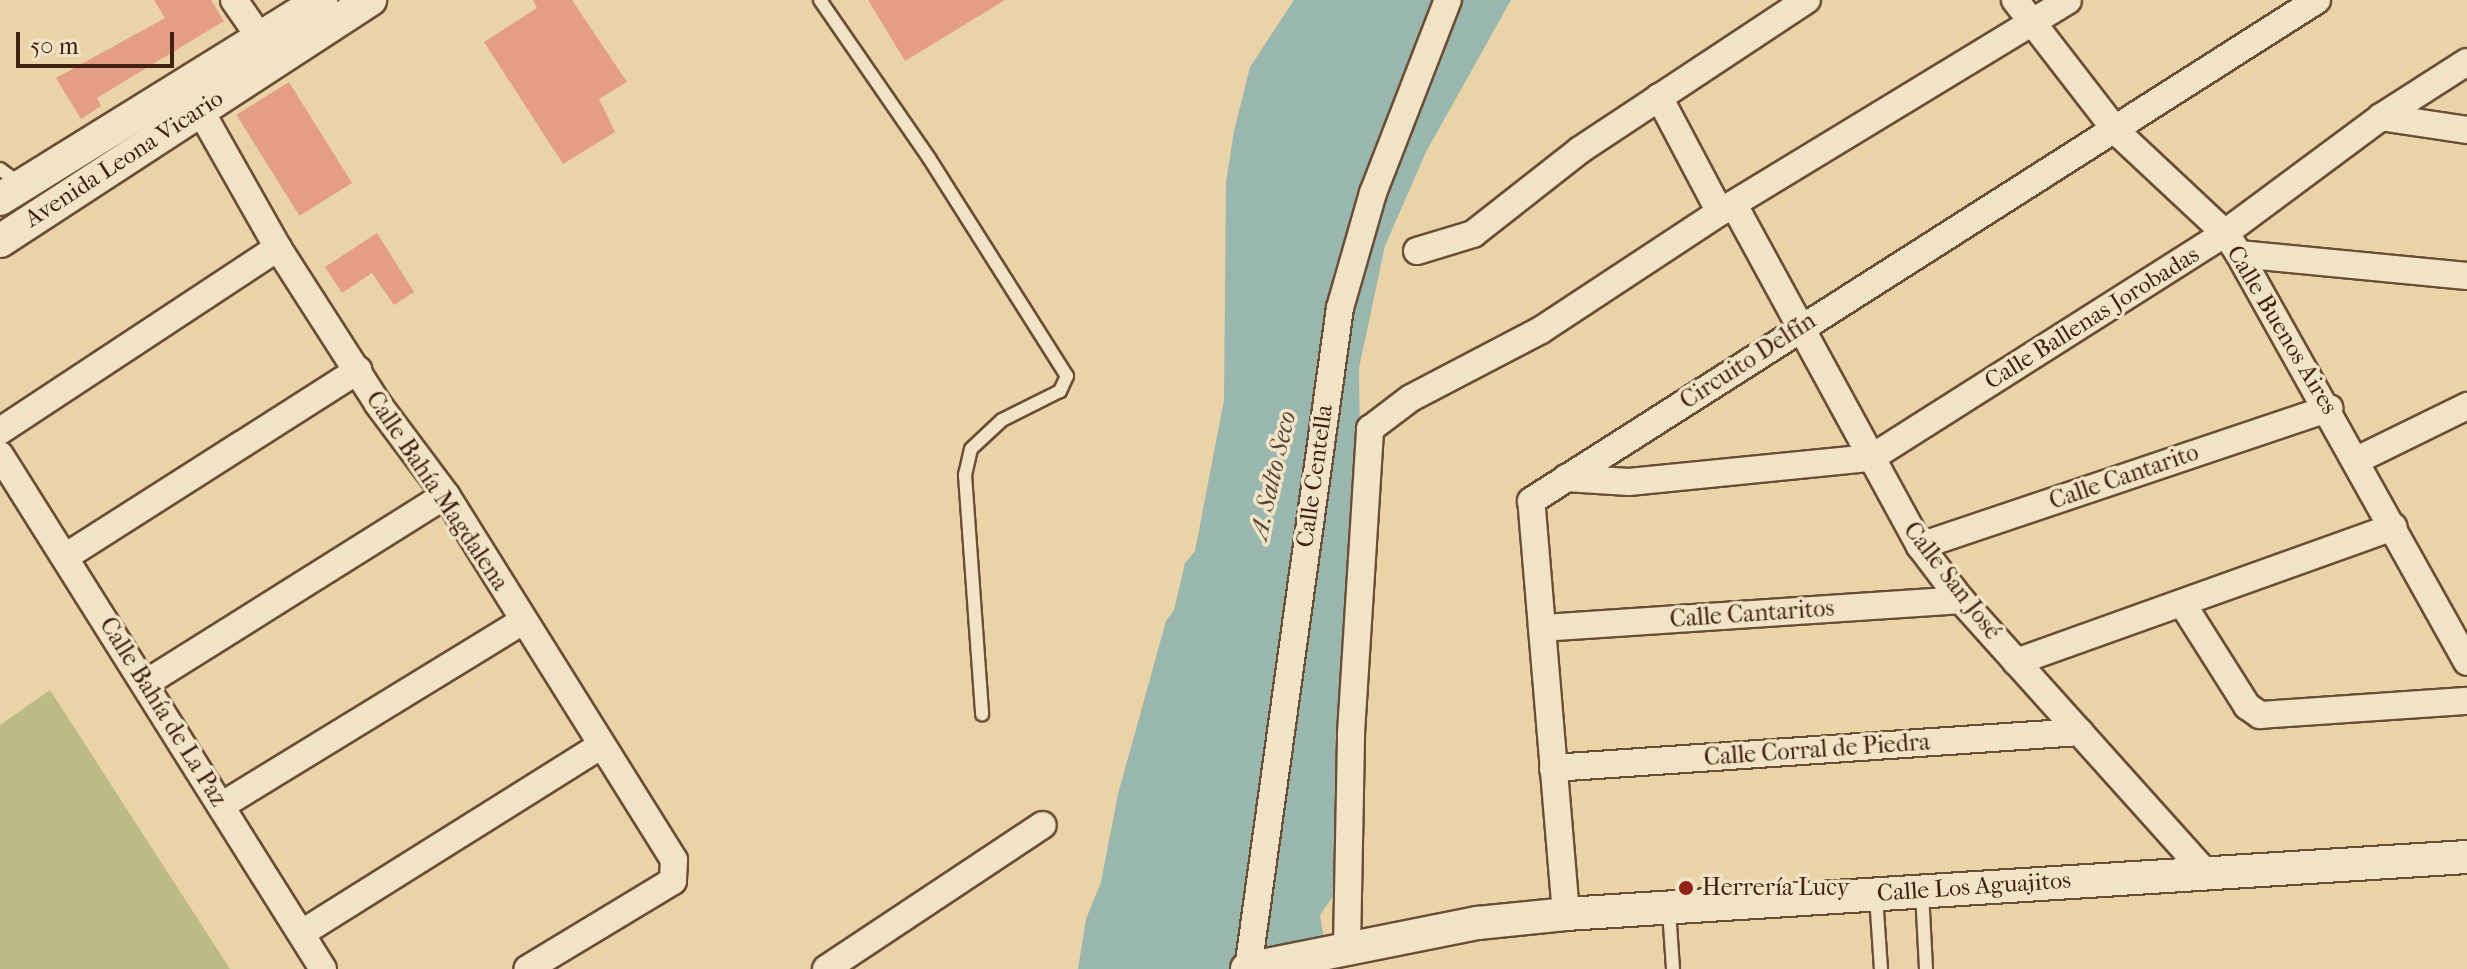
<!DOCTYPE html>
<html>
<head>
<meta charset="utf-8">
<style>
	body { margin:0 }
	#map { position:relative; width:2467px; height:969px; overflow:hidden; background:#ead4a7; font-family:"IM FELL French Canon",serif }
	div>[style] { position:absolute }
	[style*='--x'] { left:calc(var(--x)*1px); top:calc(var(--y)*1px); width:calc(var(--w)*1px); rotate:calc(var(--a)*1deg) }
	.green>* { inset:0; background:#bcbb83 }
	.water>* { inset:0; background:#99b7af }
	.building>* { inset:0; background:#e39e85; transform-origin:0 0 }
	.roads { filter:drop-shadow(2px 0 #6b4e36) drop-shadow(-2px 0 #6b4e36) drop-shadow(0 2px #6b4e36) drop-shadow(0 -2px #6b4e36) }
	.service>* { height:12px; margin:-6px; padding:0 6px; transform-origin:6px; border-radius:6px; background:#f1e3c6 }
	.minor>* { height:26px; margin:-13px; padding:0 13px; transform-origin:13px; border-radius:13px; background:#f1e3c6 }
	.tertiary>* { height:32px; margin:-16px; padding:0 16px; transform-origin:16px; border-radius:16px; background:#f1e3c6 }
	.dots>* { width:22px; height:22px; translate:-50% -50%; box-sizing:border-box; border:4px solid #f1e3c6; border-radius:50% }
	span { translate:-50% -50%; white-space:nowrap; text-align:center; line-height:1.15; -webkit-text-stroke:7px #f1e3c6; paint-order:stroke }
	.street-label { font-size:24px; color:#412111 }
	.poi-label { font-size:24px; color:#412111 }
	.left { translate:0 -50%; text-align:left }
	.water-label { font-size:26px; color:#574638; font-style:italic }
	.scale { position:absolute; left:16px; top:32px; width:158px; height:36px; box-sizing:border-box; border:4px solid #412111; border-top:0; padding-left:10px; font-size:24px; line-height:28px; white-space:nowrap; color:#412111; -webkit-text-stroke:6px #f1e3c6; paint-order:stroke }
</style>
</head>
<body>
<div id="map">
	<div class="green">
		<i style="clip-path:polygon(50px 690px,230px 969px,0 969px,0 725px)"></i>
	</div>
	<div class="water">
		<i style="clip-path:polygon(1294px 0,1511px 0,1426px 152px,1385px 246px,1359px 368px,1360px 457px,1334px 895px,1320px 915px,1329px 969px,1078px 969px,1086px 919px,1101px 882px,1118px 794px,1166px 621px,1174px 610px,1185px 563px,1195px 551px,1224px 400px,1226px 182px,1234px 131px,1250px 67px)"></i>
	</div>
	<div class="building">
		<i style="clip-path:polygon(154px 0,211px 0,224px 21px,97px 98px,101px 106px,81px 119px,56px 78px,165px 18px)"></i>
		<i style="clip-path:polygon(533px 0,572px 0,627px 82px,599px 99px,615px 132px,563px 164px,484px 42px,537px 8px)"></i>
		<i style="clip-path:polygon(868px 0,1005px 0,905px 61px)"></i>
		<i style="left:289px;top:82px;width:119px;height:62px;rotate:58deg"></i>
		<i style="clip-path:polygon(377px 233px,414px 292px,394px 305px,372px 273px,342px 293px,325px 267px)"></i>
	</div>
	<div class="roads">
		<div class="service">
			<i style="--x:820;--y:0;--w:192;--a:55.4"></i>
			<i style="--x:929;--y:158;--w:258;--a:57.7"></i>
			<i style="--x:1067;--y:376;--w:17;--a:115"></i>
			<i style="--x:1060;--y:391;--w:65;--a:153.4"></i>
			<i style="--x:1002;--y:420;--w:42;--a:136.9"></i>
			<i style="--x:971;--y:449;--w:27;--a:103"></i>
			<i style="--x:965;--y:475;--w:240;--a:85.9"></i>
			<i style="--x:0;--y:169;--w:25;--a:37"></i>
			<i style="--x:1922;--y:892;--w:77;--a:87"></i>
			<i style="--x:1876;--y:896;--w:73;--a:86.1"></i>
			<i style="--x:1669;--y:910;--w:59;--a:86.1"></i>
		</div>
		<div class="minor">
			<i style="--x:234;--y:0;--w:47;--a:55.3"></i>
			<i style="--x:2015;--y:0;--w:167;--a:52.3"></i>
			<i style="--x:2117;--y:132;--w:148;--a:43.1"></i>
			<i style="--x:2225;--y:233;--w:25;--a:56"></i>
			<i style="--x:2239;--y:254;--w:467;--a:60.8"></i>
			<i style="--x:1659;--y:97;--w:130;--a:62.1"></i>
			<i style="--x:200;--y:110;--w:159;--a:60.5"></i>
			<i style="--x:278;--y:248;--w:185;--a:57.3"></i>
			<i style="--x:378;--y:404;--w:114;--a:53.2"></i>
			<i style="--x:446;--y:495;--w:430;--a:58"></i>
			<i style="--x:674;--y:860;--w:21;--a:93"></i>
			<i style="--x:673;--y:881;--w:170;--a:148.9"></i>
			<i style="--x:2381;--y:117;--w:87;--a:8.6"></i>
			<i style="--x:1734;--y:205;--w:388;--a:61.4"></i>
			<i style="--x:1920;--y:546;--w:68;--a:52.8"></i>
			<i style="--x:1961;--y:600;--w:365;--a:48.1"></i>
			<i style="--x:1417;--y:251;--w:59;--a:-16.9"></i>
			<i style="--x:1473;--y:234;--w:136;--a:-38.1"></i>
			<i style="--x:1580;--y:150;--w:272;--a:-33.5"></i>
			<i style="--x:2239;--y:254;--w:229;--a:5.5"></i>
			<i style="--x:0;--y:431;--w:333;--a:-33.4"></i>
			<i style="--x:0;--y:455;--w:607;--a:57.85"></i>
			<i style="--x:2357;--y:460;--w:123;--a:-26.1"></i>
			<i style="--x:1566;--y:478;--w:63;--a:3.6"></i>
			<i style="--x:1629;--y:482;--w:243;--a:-5.7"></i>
			<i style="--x:1871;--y:458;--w:419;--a:-32.4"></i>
			<i style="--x:2225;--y:233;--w:194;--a:-36.6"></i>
			<i style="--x:2381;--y:117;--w:102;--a:-32.6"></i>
			<i style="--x:1920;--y:546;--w:432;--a:-18.6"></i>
			<i style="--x:65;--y:557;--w:348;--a:-32.5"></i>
			<i style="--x:2182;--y:603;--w:122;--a:57.7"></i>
			<i style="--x:2247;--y:706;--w:16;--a:35"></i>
			<i style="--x:2260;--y:715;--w:207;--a:-3.9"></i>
			<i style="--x:1542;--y:628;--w:420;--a:-3.8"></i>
			<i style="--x:2016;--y:662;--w:401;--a:-19.7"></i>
			<i style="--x:146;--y:683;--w:354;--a:-32.1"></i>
			<i style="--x:1553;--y:768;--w:528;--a:-3.91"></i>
			<i style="--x:221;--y:806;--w:354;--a:-31.5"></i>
			<i style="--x:1566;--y:914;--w:414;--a:-94.8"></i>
			<i style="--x:1531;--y:501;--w:932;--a:-32.51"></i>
			<i style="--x:302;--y:933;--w:352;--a:-32.1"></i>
			<i style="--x:1347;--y:947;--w:214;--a:-88.9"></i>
			<i style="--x:1351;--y:733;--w:305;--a:-86.4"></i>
			<i style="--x:1370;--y:429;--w:51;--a:-37.1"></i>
			<i style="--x:1411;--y:398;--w:147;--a:-27.6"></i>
			<i style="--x:1541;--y:330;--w:214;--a:-33.4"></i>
			<i style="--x:1720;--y:212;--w:407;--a:-31.3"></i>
			<i style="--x:826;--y:969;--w:260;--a:-33.6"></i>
			<i style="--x:1248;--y:969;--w:667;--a:-82.08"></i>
			<i style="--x:1340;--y:308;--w:120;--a:-74"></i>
			<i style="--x:1373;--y:193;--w:207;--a:-68.8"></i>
		</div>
		<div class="tertiary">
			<i style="--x:0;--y:199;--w:378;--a:-31.8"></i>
			<i style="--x:0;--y:241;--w:442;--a:-33.1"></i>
			<i style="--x:1247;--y:969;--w:236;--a:-11.3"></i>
			<i style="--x:1478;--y:923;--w:88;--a:-5.8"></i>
			<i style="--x:1566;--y:914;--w:903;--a:-3.62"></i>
		</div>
	</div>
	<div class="dots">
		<i style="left:1686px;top:888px;background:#8f2418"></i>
	</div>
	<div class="street-label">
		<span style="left:124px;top:159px;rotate:-33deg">Avenida Leona Vicario</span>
		<span style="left:2092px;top:318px;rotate:-32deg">Calle Ballenas Jorobadas</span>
		<span style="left:2282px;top:330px;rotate:59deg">Calle Buenos Aires</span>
		<span style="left:1748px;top:361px;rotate:-33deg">Circuito Delfín</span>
		<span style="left:1315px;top:476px;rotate:-82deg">Calle Centella</span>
		<span style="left:2124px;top:477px;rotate:-19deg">Calle Cantarito</span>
		<span style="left:437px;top:491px;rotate:56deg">Calle Bahía Magdalena</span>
		<span style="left:1952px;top:581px;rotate:52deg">Calle San José</span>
		<span style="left:1752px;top:614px;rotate:-4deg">Calle Cantaritos</span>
		<span style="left:163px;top:712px;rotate:58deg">Calle Bahía de La Paz</span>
		<span style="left:1817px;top:750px;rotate:-4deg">Calle Corral de Piedra</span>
		<span style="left:1974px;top:887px;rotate:-4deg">Calle Los Aguajitos</span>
	</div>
	<div class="poi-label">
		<span class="left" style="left:1702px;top:888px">Herrería Lucy</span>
	</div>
	<div class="water-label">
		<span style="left:1273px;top:475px;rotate:-77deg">A. Salto Seco</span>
	</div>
	<div class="scale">50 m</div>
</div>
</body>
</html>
